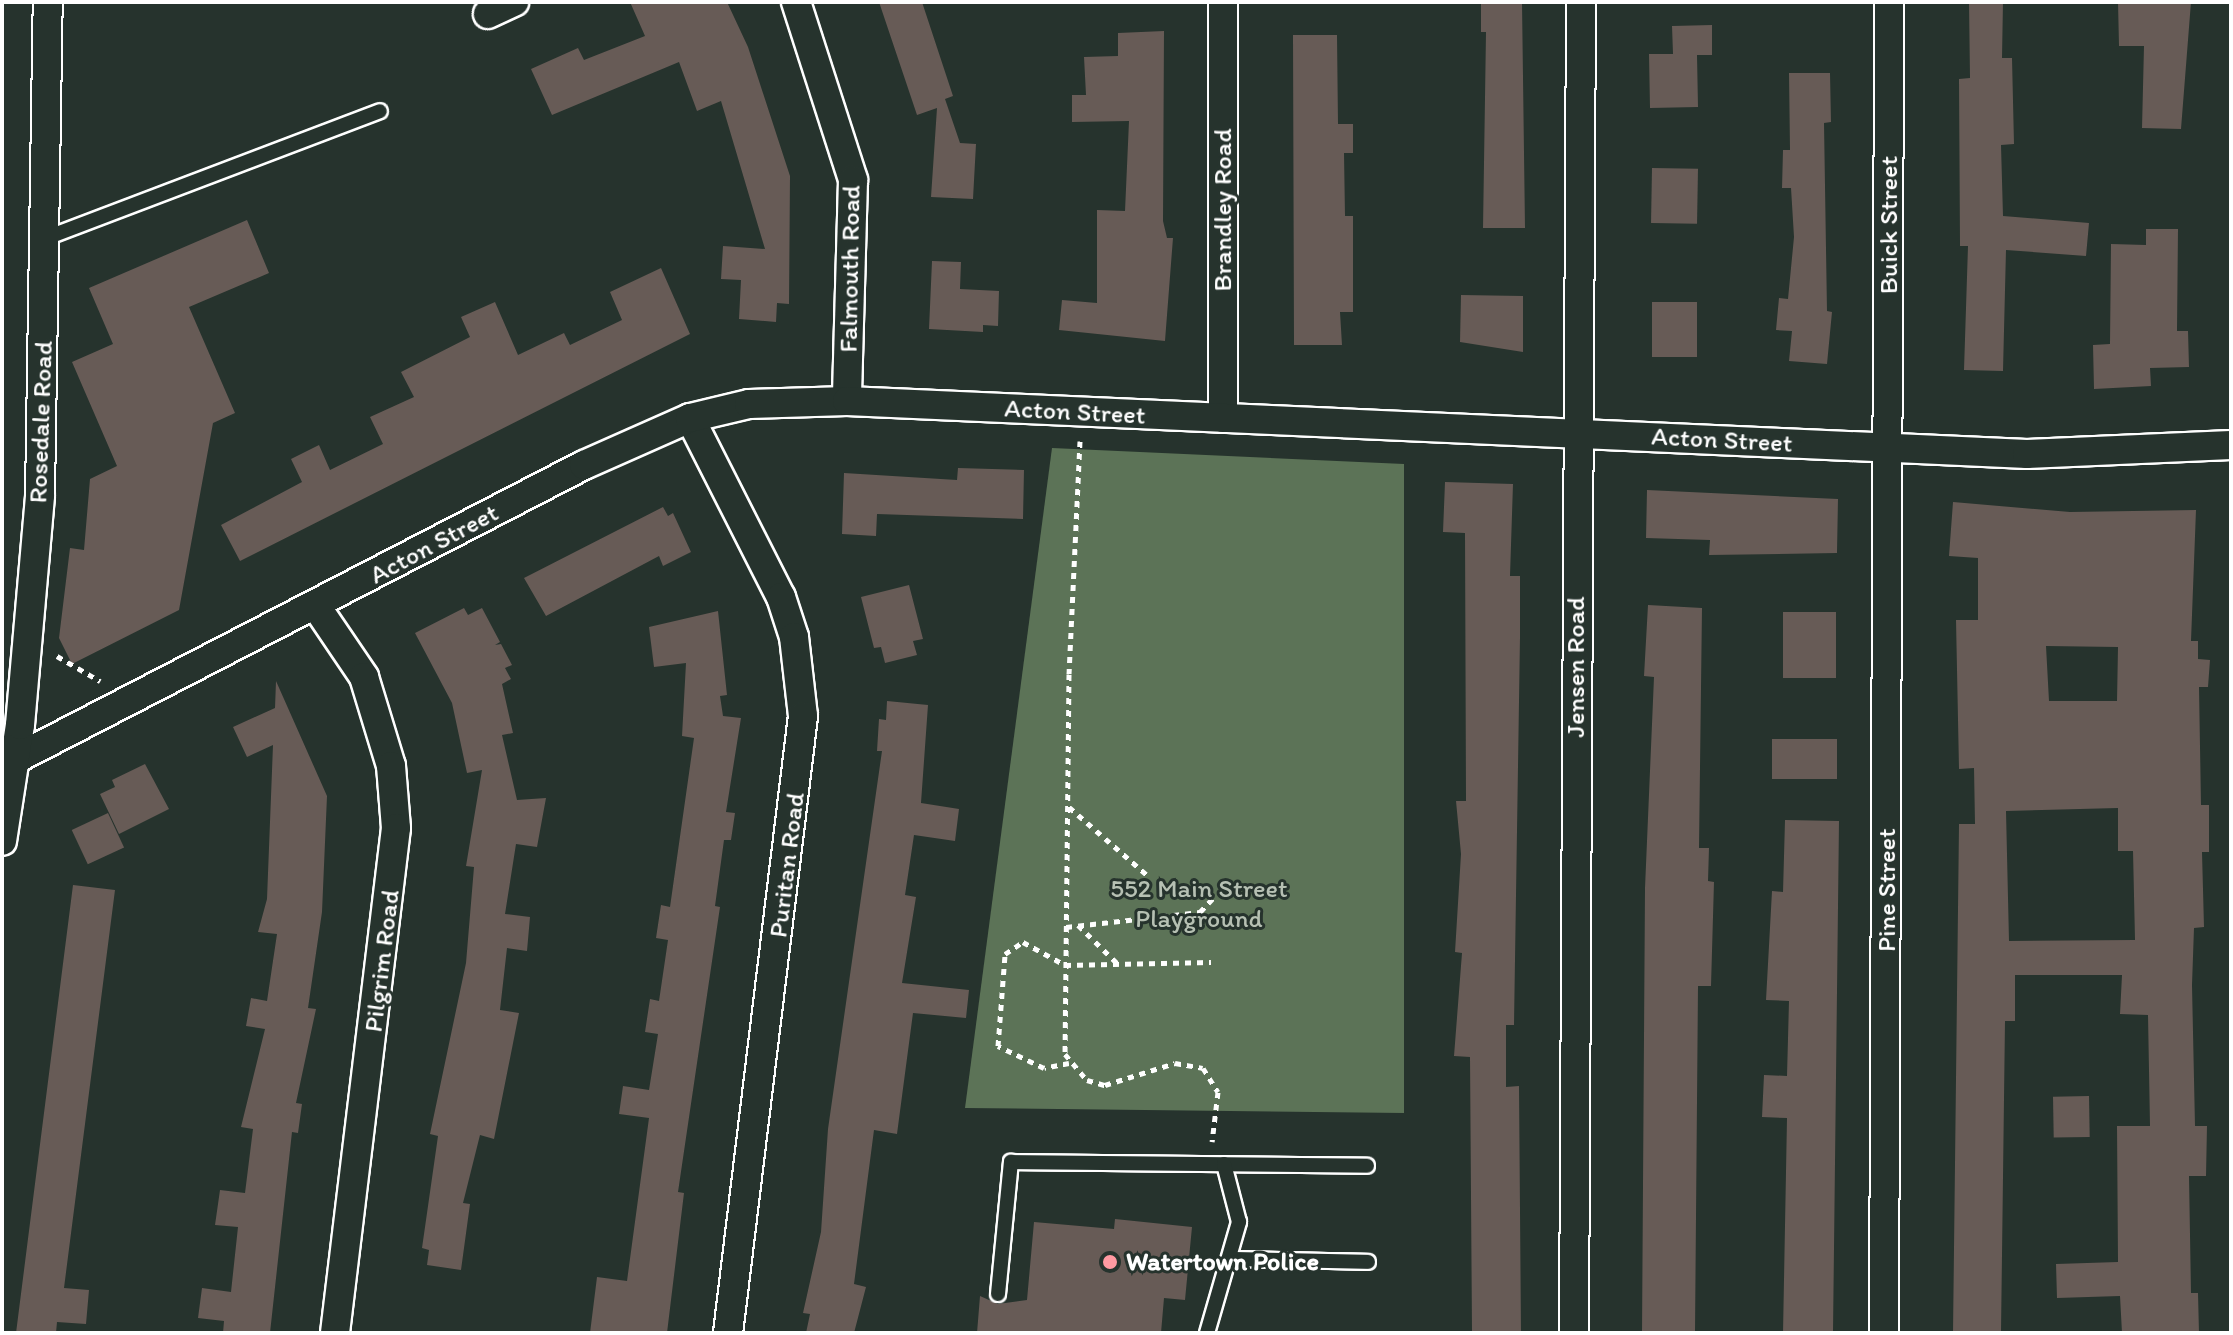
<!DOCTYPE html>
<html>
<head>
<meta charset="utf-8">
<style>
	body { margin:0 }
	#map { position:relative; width:2233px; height:1335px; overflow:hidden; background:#26332d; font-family:Itim,sans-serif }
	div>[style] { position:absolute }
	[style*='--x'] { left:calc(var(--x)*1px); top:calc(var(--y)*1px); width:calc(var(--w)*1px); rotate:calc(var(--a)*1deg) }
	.green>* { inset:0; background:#5c7357 }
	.building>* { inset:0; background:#675b56; transform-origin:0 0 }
	.path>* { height:5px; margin-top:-2.5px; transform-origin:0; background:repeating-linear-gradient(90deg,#fff 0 6px,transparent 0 12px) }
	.roads { filter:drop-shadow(2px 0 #fff) drop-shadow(-2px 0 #fff) drop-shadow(0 2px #fff) drop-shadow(0 -2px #fff) }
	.lane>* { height:14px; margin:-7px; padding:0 7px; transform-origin:7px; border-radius:7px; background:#26332d }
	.street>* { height:28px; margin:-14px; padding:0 14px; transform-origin:14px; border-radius:14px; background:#26332d }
	.dots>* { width:22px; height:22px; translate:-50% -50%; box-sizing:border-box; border:4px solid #26332d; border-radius:50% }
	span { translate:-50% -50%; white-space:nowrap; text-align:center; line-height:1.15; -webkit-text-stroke:6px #26332d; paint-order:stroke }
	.street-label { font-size:26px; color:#fff }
	.park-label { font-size:26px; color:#b6c0b3 }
	.poi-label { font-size:26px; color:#fff; font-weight:700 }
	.left { translate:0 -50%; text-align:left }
	.frame { position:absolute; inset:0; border:4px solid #fff; pointer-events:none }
</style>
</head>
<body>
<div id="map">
	<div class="green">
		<i style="clip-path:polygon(1052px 448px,1404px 464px,1404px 1113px,965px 1108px)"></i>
	</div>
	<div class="building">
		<i style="clip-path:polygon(630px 2px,727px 2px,748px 47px,790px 176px,789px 304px,777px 303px,776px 322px,739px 319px,741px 280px,721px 279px,723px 246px,765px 249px,721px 101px,697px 111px,679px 62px,552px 115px,531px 69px,578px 48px,584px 60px,645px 36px)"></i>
		<i style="clip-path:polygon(879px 2px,922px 2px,953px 96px,945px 99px,960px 143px,976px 144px,973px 199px,931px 197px,937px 108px,917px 115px)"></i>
		<i style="clip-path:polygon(1481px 2px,1522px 2px,1525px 228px,1483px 228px,1486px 32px,1481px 32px)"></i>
		<i style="clip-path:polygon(1969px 2px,2003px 2px,2002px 58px,2012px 58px,2014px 144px,2001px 145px,2003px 216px,2089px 223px,2086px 256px,2006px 250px,2003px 371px,1964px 370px,1968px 246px,1960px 246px,1959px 79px,1970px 78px)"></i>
		<i style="clip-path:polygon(2118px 2px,2191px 2px,2181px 129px,2142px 128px,2144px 46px,2119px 46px)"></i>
		<i style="clip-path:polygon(1712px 25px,1712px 55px,1697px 55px,1698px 107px,1650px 108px,1649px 54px,1673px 54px,1672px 26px)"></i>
		<i style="clip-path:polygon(1164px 31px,1163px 221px,1167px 238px,1173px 238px,1165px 341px,1059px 330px,1062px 300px,1097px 303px,1097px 210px,1125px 211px,1129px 121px,1072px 122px,1072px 95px,1086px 95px,1084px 57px,1118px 56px,1118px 33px)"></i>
		<i style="clip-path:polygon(1293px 35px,1337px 35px,1338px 124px,1353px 124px,1353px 153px,1344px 153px,1345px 216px,1353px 216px,1353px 312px,1340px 312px,1342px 345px,1294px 345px)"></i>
		<i style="clip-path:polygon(1789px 73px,1830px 73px,1831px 122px,1824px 123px,1827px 311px,1832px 312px,1827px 364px,1789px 361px,1792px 331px,1776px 330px,1779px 298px,1788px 299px,1794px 237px,1791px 188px,1782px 188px,1783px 150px,1790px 150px)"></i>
		<i style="left:1652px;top:168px;width:46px;height:55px;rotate:1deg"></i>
		<i style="clip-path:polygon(247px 220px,269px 273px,189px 307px,235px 413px,213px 423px,179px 610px,72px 664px,59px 638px,70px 548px,84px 550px,90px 479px,117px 466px,72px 362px,113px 344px,89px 288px)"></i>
		<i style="clip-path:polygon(2146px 229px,2178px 229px,2177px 331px,2188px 331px,2189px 367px,2150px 368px,2151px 386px,2094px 389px,2093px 345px,2110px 344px,2111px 244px,2146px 245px)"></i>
		<i style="clip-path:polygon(932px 261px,961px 262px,960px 289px,999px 291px,998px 326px,983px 325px,983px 332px,929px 329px)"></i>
		<i style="clip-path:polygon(661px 268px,690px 334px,240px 561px,221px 525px,302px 482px,291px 459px,319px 445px,330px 470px,383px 444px,370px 417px,414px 397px,401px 372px,470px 337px,461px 317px,495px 302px,518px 355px,564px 333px,570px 345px,622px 320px,610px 292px)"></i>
		<i style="clip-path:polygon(1461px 295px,1523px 296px,1523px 352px,1460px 342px)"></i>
		<i style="left:1652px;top:302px;width:45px;height:55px"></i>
		<i style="clip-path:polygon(958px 468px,1024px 470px,1023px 519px,877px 514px,876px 536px,842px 534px,844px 473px,957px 480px)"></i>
		<i style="clip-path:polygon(1445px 482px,1513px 484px,1510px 576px,1520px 576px,1520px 637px,1514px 1025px,1506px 1025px,1506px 1087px,1519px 1086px,1521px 1333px,1472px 1333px,1470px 1057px,1454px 1056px,1462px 953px,1455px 952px,1461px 854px,1456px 801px,1466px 801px,1465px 533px,1443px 532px)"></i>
		<i style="clip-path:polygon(1647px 490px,1838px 499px,1837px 553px,1709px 555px,1710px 540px,1646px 538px)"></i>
		<i style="clip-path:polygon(evenodd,1953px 502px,2070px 512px,2196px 510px,2191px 641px,2198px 641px,2198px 659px,2210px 660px,2208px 687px,2199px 687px,2201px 805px,2209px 805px,2209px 852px,2202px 852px,2204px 927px,2194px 928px,2192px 985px,2195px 1126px,2207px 1126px,2206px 1176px,2189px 1176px,2191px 1293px,2198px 1293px,2199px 1333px,2122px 1333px,2120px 1296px,2057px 1298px,2056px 1264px,2118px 1262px,2117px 1126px,2150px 1126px,2148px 1015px,2120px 1014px,2122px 975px,2015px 975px,2015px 1021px,2005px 1021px,2001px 1333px,1953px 1333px,1959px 824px,1975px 824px,1974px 768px,1959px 769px,1956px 620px,1978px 620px,1978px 558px,1949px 556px,1953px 502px,2046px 646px,2118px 647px,2117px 701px,2049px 701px,2046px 646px,1953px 502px,2118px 808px,2118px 851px,2133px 851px,2135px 940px,2009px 941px,2006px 811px,2118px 808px)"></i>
		<i style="clip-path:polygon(663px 507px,668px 516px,673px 513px,691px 552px,663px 566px,659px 556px,546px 616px,524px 578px)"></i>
		<i style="clip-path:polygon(909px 585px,923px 639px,913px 641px,917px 655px,885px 663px,881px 647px,874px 648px,861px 597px)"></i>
		<i style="clip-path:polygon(1648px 605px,1702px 608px,1699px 848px,1709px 848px,1708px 881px,1714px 882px,1711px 986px,1698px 986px,1695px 1333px,1642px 1333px,1645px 888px,1654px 677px,1644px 676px)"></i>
		<i style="clip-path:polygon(464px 608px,468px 615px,482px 608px,500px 642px,495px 645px,501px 644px,512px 665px,505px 668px,511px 679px,502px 684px,513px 733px,502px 735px,517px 800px,546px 798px,537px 847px,516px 844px,505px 914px,530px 917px,527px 951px,507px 948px,500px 1010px,519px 1013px,494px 1139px,480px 1135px,463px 1203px,470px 1204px,461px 1270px,427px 1265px,429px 1250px,422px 1248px,438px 1136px,430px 1134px,466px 963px,474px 867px,466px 866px,482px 770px,467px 773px,452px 703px,415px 633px)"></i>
		<i style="clip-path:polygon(718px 611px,727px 695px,720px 696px,723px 716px,741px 718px,726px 812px,735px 813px,731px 840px,724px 840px,715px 906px,720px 907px,678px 1192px,684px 1193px,667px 1333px,590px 1333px,597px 1277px,627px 1281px,649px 1118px,619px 1114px,623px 1086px,649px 1090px,658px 1034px,645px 1032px,650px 999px,659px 1001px,668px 940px,656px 938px,661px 905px,670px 907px,694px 738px,682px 736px,686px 663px,654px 667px,649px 627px)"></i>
		<i style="left:1783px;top:612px;width:53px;height:66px"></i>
		<i style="clip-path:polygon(276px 681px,327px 796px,322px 912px,308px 1008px,316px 1009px,296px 1103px,302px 1104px,298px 1133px,292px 1132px,270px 1333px,223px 1333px,224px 1321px,198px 1318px,202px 1288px,231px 1292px,238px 1227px,215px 1225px,220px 1190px,245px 1193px,253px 1129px,241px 1127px,265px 1029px,246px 1026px,251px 998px,267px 1001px,277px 934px,258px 932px,267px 899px,273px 745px,247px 757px,233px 727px,275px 708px)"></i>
		<i style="clip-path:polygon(887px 701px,928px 705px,921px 803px,959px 809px,955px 841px,914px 835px,905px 895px,916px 897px,902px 983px,969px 990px,966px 1018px,913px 1013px,897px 1134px,874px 1130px,854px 1284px,866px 1287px,854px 1333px,806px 1333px,810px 1314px,803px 1313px,821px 1232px,828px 1129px,882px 751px,877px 751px,879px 719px,886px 720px)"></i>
		<i style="left:1772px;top:739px;width:65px;height:40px"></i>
		<i style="clip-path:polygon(145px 764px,169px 809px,119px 834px,100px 794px,115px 787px,112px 780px)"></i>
		<i style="left:108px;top:813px;width:38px;height:40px;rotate:65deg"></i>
		<i style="clip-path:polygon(1785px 820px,1839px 821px,1833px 1333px,1783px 1333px,1787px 1118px,1762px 1117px,1764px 1075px,1787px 1076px,1789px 1001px,1766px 1000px,1772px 891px,1783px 892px)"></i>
		<i style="clip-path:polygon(73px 885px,115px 890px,64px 1288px,89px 1290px,86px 1324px,57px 1322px,56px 1333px,16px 1333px)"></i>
		<i style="left:2089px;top:1096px;width:41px;height:36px;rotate:89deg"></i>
		<i style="clip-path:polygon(1115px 1219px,1192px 1227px,1185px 1300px,1164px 1298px,1161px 1333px,977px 1333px,980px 1296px,998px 1304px,1027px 1300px,1034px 1222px,1114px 1229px)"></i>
	</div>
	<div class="path">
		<i style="--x:1080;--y:441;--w:233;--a:92.7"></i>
		<i style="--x:1069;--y:674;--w:380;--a:90.6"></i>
		<i style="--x:1065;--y:1054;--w:34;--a:50"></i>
		<i style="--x:1087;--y:1080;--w:19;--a:16"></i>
		<i style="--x:1105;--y:1085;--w:73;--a:-17.4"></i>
		<i style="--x:1175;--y:1063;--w:28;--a:10"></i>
		<i style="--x:1203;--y:1068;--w:28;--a:58"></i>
		<i style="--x:1218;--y:1092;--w:50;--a:96.8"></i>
		<i style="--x:57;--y:656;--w:50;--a:30.2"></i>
		<i style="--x:1069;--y:807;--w:103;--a:41.1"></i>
		<i style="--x:1078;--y:925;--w:56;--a:44.3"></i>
		<i style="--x:1066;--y:927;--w:135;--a:-6.4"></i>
		<i style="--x:1200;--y:912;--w:23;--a:-47"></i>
		<i style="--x:1069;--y:1063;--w:25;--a:169"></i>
		<i style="--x:1044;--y:1068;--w:51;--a:-154.4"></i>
		<i style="--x:998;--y:1046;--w:92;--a:-85.6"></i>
		<i style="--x:1005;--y:954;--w:22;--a:-34"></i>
		<i style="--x:1023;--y:942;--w:48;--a:28.7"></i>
		<i style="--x:1065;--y:965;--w:146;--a:-1.2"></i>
	</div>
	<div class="roads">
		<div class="lane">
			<i style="--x:46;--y:238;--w:357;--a:-20.8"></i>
			<i style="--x:1230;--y:1259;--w:138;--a:1.2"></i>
			<i style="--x:998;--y:1294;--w:133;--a:-84.4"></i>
			<i style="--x:1011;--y:1162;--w:356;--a:0.6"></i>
			<i style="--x:1207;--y:1333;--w:116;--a:-73.9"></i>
			<i style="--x:1239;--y:1222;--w:60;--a:-104.5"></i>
		</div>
		<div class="street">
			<i style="--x:796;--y:2;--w:187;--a:72.2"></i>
			<i style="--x:853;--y:180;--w:221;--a:91.6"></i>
			<i style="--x:1223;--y:2;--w:416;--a:90"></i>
			<i style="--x:488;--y:14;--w:29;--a:-25"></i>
			<i style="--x:690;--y:418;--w:201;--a:63.1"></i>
			<i style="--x:781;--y:597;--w:42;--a:72"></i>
			<i style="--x:794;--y:637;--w:80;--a:83.5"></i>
			<i style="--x:803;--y:716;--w:622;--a:96.93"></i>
			<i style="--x:316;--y:606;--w:86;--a:55.9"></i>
			<i style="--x:364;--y:677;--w:93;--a:73.1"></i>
			<i style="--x:391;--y:766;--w:62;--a:85.4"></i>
			<i style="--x:396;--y:828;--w:509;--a:96.89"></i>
			<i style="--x:2;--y:766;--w:655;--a:-27.35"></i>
			<i style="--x:584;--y:465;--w:116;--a:-23.9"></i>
			<i style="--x:690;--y:418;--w:61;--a:-13.3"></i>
			<i style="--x:749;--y:404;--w:98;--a:-1.8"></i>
			<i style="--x:847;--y:401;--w:1181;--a:2.57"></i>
			<i style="--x:2027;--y:454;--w:204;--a:-2.5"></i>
			<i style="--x:2;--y:841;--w:117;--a:-81.2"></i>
			<i style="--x:20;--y:725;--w:231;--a:-85"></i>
			<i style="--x:40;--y:495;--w:493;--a:-89.1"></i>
			<i style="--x:1574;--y:1333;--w:1331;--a:-89.7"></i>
			<i style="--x:1884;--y:1333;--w:1331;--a:-89.78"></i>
		</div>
	</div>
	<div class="dots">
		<i style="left:1110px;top:1262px;background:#ff9aa2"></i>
	</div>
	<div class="street-label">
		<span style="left:1223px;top:210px;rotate:-90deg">Brandley Road</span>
		<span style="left:1889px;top:225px;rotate:-90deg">Buick Street</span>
		<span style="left:850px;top:269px;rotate:-89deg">Falmouth Road</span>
		<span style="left:1075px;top:412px;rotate:3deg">Acton Street</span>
		<span style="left:41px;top:422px;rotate:-88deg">Rosedale Road</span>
		<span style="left:1722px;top:440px;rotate:3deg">Acton Street</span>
		<span style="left:434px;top:544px;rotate:-28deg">Acton Street</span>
		<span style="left:1576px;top:667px;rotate:-90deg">Jensen Road</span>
		<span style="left:787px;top:865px;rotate:-83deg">Puritan Road</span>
		<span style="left:1887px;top:890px;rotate:-90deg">Pine Street</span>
		<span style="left:382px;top:961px;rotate:-83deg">Pilgrim Road</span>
	</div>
	<div class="park-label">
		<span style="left:1199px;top:904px">552 Main Street<br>Playground</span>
	</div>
	<div class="poi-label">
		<span class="left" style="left:1126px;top:1262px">Watertown Police</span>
	</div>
	<div class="frame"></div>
</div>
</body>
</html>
